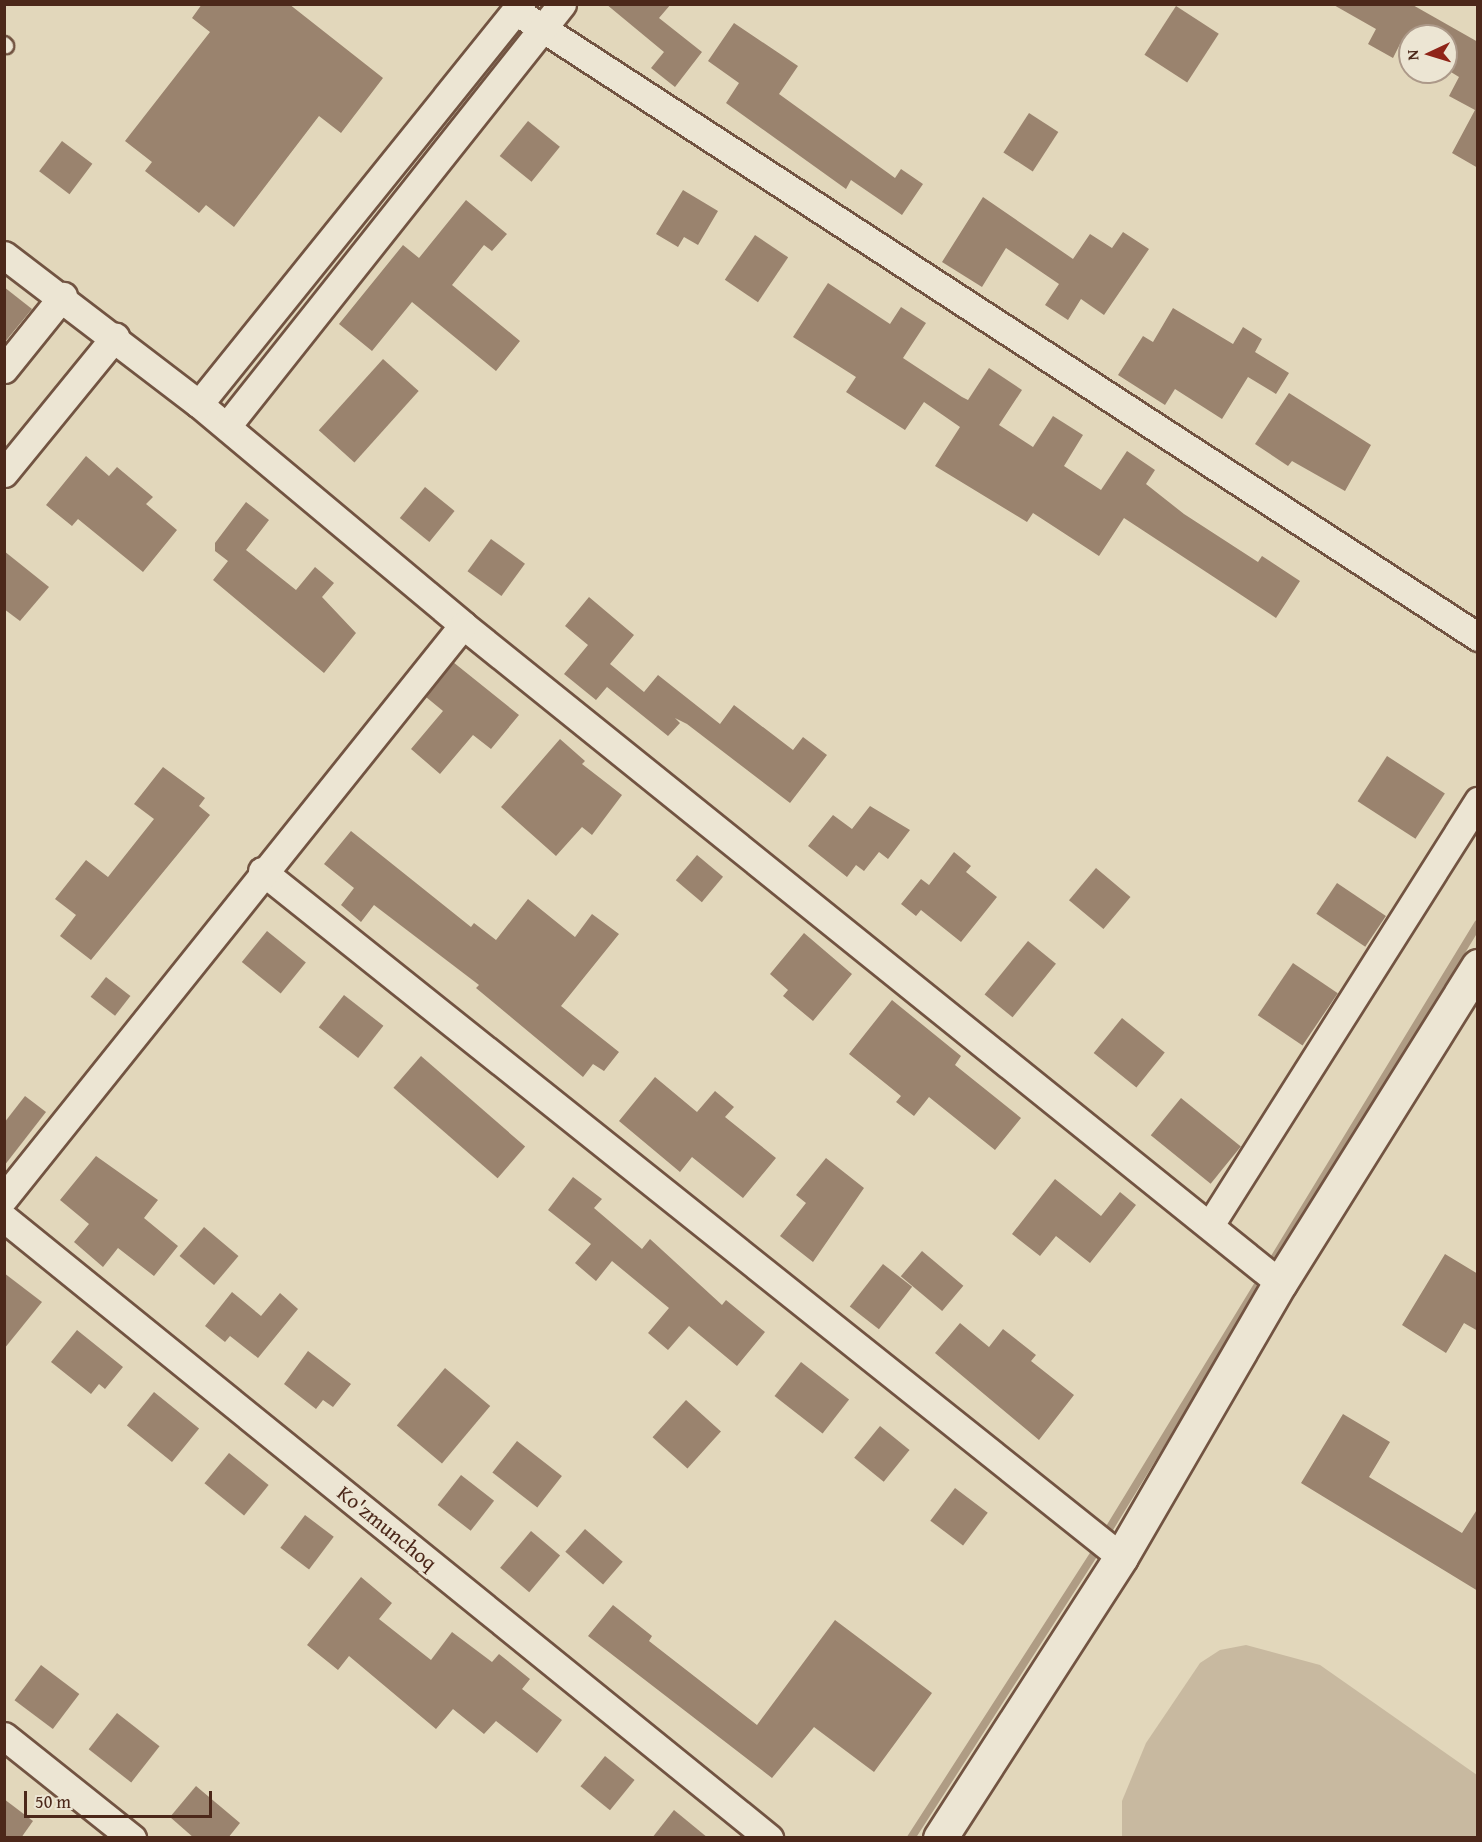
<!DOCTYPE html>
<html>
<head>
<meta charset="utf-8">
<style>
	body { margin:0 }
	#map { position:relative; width:1482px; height:1842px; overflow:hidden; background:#e2d7bb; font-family:"Gentium Book Plus",serif }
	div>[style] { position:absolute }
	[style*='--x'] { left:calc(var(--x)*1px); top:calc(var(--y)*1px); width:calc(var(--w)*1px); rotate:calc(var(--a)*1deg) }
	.green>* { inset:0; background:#c8b9a0 }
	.stream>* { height:8px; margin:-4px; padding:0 4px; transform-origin:4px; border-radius:4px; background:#af9c84 }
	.building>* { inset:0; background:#9a836e; transform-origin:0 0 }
	.roads { filter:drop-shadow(2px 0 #725442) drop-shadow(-2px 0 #725442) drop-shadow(0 2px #725442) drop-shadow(0 -2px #725442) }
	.lane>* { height:14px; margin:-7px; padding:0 7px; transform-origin:7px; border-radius:7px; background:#ece5d3 }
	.street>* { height:27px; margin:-13.5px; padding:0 13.5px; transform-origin:13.5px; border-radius:13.5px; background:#ece5d3 }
	.secondary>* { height:33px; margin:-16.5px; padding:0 16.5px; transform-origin:16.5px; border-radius:16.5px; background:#ece5d3 }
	span { translate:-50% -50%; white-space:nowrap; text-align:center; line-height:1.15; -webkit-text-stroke:6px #ece5d3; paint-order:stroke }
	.street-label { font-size:21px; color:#4c281a }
	.frame { position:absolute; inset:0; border:6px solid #4c281a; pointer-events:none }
	.north { position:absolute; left:1398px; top:24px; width:60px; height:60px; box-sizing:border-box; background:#ece5d3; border:2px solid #ac9989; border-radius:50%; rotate:266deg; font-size:16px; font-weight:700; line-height:24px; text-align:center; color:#4c281a }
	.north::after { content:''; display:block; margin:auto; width:21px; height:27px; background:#8f2418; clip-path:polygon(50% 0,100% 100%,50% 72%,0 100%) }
	.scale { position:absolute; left:24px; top:1791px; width:188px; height:27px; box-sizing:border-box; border:3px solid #4c281a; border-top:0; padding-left:8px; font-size:18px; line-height:21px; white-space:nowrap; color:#4c281a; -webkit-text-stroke:4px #ece5d3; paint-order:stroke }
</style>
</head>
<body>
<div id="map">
	<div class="green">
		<i style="clip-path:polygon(1246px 1645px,1320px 1665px,1477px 1775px,1477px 1837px,1122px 1837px,1122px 1801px,1146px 1743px,1200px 1663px,1220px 1650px)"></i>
	</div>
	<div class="stream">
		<i style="--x:911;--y:1838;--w:340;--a:-57.2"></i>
		<i style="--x:1095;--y:1552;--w:736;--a:-58.62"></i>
	</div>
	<div class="building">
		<i style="clip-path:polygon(202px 4px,289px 4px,383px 78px,341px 133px,319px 116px,234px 227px,206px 205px,199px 213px,145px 171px,152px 162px,125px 141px,210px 32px,192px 18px)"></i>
		<i style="clip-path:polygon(606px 4px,671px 4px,659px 18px,702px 52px,675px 87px,651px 68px,664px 52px)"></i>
		<i style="clip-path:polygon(1332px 4px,1411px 4px,1478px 42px,1478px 168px,1452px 153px,1475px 110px,1449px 96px,1459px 77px,1446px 69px,1446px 36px,1410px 36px,1410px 49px,1400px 44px,1393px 58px,1368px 44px,1376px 29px)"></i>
		<i style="left:1176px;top:6px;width:51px;height:58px;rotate:33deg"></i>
		<i style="clip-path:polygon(734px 23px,798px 66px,779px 94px,895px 178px,901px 169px,923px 184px,902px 215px,851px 180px,846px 189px,726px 103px,739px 83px,708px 61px)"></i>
		<i style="left:1029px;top:113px;width:35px;height:47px;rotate:33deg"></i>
		<i style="left:528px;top:121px;width:41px;height:45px;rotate:39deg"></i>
		<i style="left:62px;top:141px;width:38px;height:38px;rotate:37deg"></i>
		<i style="clip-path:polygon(683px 190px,718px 211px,698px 245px,684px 237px,678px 247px,656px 234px)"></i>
		<i style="clip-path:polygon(983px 197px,1073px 259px,1090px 234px,1112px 248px,1123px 232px,1149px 249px,1104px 315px,1081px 299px,1068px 320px,1045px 305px,1059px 284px,1006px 248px,982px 287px,942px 262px)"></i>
		<i style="clip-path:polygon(466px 200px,507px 234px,492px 251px,484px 245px,452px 285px,520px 341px,496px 371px,412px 302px,372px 351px,339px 324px,403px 245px,419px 258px)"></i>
		<i style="left:755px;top:235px;width:40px;height:54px;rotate:34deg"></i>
		<i style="clip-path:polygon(828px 283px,890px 324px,901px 307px,926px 323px,903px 358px,962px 397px,968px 400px,989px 368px,1022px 390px,999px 425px,1033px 447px,1053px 416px,1083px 435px,1064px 466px,1101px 490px,1127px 451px,1155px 470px,1146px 484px,1184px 514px,1258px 562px,1262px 556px,1300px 581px,1276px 618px,1124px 518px,1099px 556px,1033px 513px,1027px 522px,935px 466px,960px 427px,924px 402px,905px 430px,846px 392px,856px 377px,793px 337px)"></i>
		<i style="clip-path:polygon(4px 287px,32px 309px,4px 343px)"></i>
		<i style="clip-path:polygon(1173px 308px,1233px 344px,1243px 327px,1262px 339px,1255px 352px,1289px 373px,1276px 394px,1248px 377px,1222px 419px,1175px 389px,1165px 405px,1118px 375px,1143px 336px,1153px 342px)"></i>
		<i style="left:383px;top:359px;width:48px;height:96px;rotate:42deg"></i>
		<i style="clip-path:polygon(1289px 393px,1371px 445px,1345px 491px,1292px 461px,1288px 466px,1255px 444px)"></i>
		<i style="clip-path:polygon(86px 456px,109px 476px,117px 467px,153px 497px,146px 504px,177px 530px,143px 572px,78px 519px,72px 526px,46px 505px)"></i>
		<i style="left:425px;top:487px;width:38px;height:40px;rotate:39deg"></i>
		<i style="clip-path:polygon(246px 502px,269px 520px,246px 550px,296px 590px,315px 567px,334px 583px,322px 597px,356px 633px,324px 673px,213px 580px,228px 561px,215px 551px,215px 543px)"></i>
		<i style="left:491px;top:539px;width:42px;height:40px;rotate:36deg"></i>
		<i style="clip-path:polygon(4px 551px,49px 587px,20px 621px,4px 609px)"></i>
		<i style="clip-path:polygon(589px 597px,634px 635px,610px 664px,644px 692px,658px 675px,720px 724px,734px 705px,793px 750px,803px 737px,827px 755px,790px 803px,687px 724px,675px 718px,680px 723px,668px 736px,607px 687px,596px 700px,564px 674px,588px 645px,565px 626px)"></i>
		<i style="clip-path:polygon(453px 662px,519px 715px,491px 749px,473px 735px,440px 774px,411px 749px,443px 711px,426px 697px)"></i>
		<i style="clip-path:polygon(560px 739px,585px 761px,582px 764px,622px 795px,592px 835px,582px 827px,556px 856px,501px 807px)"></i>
		<i style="left:1387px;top:756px;width:69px;height:54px;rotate:33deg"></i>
		<i style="clip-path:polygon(163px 767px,205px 798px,199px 806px,210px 815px,91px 960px,60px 936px,76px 915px,55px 899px,86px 860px,108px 877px,154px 819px,134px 804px)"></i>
		<i style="clip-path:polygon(870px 806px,910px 830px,888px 859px,879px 852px,864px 871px,856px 865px,847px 877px,808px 846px,833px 815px,852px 829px)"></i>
		<i style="clip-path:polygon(351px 831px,471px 927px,474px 923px,496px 940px,528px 899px,575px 937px,592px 914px,619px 934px,561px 1006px,619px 1052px,604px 1071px,593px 1064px,583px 1077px,476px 988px,479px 985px,374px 905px,361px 922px,341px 905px,354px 888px,324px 864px)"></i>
		<i style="clip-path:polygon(954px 852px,971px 866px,966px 872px,997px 897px,961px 942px,921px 910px,916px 916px,901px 904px,921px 879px,929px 885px)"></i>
		<i style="left:697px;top:855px;width:34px;height:33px;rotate:40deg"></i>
		<i style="left:1096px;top:868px;width:45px;height:42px;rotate:40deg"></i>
		<i style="left:1337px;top:883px;width:59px;height:37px;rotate:34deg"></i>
		<i style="left:267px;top:931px;width:50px;height:40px;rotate:39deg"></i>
		<i style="clip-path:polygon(804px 933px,852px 974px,813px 1021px,783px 996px,788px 990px,770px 974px)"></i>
		<i style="left:1028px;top:941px;width:36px;height:69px;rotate:39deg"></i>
		<i style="left:1293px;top:963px;width:54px;height:63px;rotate:34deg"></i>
		<i style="left:106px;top:977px;width:31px;height:25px;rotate:38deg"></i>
		<i style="left:344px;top:995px;width:50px;height:41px;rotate:38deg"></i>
		<i style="clip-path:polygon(892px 1000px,961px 1056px,955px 1065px,1021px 1118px,995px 1150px,929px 1097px,914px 1116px,896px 1102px,901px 1096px,849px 1054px)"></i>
		<i style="left:1122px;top:1018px;width:55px;height:45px;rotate:39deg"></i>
		<i style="left:421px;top:1056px;width:138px;height:42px;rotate:41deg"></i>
		<i style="clip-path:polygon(655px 1077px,697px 1112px,715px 1091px,734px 1107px,725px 1117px,776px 1158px,743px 1198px,692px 1157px,680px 1172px,619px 1121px)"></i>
		<i style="clip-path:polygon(25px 1096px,46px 1112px,4px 1166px,4px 1123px)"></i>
		<i style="left:1181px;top:1098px;width:77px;height:48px;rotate:39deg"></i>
		<i style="clip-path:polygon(96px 1156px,158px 1200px,144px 1218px,178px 1246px,154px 1276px,118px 1248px,103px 1267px,74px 1242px,89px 1224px,60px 1200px)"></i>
		<i style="clip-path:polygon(826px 1158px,864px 1188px,813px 1262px,780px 1236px,806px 1203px,796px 1195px)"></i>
		<i style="clip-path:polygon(573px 1177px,602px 1199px,594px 1208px,642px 1249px,650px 1239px,722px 1305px,726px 1300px,765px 1332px,737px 1366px,689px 1326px,668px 1350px,648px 1333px,669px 1308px,612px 1261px,596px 1281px,575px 1263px,591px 1244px,548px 1210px)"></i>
		<i style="clip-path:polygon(1055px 1179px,1101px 1216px,1120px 1192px,1136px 1205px,1090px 1263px,1056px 1236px,1040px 1256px,1012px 1234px)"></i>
		<i style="left:204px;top:1227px;width:45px;height:38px;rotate:40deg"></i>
		<i style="left:922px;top:1251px;width:54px;height:33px;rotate:40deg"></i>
		<i style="clip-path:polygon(1445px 1254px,1478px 1274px,1478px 1331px,1464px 1323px,1446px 1353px,1402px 1325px)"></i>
		<i style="left:883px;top:1264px;width:37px;height:54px;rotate:38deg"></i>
		<i style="clip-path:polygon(4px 1273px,42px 1302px,4px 1349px)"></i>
		<i style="clip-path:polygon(232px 1292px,261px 1316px,280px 1293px,298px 1309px,258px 1358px,230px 1336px,225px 1342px,205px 1326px)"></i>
		<i style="clip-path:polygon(960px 1323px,989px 1347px,1003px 1329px,1036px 1355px,1031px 1361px,1074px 1395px,1039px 1440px,935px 1353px)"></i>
		<i style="clip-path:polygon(77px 1330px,123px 1367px,105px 1389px,99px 1384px,91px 1394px,51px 1362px)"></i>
		<i style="clip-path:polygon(308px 1351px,351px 1384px,333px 1407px,323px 1400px,316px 1409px,284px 1384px)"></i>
		<i style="left:801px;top:1362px;width:61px;height:43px;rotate:38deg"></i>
		<i style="left:445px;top:1368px;width:59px;height:75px;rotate:40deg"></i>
		<i style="left:154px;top:1392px;width:58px;height:43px;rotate:39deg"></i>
		<i style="left:686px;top:1400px;width:47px;height:50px;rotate:42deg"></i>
		<i style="clip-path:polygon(1343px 1414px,1390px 1442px,1369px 1477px,1462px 1533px,1478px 1508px,1478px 1591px,1301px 1483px)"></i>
		<i style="left:880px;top:1426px;width:38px;height:41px;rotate:39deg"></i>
		<i style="left:517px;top:1441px;width:57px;height:40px;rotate:38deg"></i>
		<i style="left:229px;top:1453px;width:51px;height:39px;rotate:39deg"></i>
		<i style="left:461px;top:1475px;width:42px;height:38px;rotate:38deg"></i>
		<i style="left:955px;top:1488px;width:41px;height:41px;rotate:37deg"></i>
		<i style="left:305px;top:1515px;width:36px;height:41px;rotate:37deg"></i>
		<i style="left:585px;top:1529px;width:50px;height:30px;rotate:41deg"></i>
		<i style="left:531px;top:1531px;width:38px;height:48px;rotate:40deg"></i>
		<i style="clip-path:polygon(361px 1577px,392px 1603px,379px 1619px,431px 1660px,452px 1632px,492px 1662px,499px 1654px,530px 1679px,522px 1689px,562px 1720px,537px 1753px,496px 1721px,484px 1734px,453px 1709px,436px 1729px,349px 1656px,338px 1670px,307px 1645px)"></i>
		<i style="clip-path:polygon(613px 1605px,652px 1636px,649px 1641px,757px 1725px,835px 1620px,932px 1693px,874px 1772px,814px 1727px,772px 1778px,588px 1636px)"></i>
		<i style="left:41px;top:1665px;width:48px;height:44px;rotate:37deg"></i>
		<i style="left:117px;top:1713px;width:54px;height:46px;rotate:38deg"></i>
		<i style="left:605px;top:1756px;width:38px;height:39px;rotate:39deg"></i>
		<i style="clip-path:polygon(196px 1786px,240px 1823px,228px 1838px,194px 1838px,170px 1817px)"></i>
		<i style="clip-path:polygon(4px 1799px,33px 1821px,21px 1838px,4px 1838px)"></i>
		<i style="clip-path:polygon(674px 1810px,708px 1838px,652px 1838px)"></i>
	</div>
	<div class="roads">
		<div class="lane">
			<i style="--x:4;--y:44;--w:3;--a:45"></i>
		</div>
		<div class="street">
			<i style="--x:516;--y:11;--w:1148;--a:33.05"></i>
			<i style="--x:4;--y:255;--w:245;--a:37.4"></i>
			<i style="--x:199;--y:404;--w:344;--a:39.9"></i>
			<i style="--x:463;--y:625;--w:1049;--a:38.85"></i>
			<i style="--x:4;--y:369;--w:94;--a:-51.1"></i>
			<i style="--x:199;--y:404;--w:514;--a:-51.17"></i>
			<i style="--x:227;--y:426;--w:539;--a:-51.56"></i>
			<i style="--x:4;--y:473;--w:176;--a:-50.8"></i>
			<i style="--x:262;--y:871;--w:1099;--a:38.61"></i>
			<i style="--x:4;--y:1198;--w:734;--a:-51.3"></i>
			<i style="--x:4;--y:1218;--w:985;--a:39.02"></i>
			<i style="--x:1210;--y:1225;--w:502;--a:-57.7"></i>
			<i style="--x:4;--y:1736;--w:164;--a:38.6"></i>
		</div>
		<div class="secondary">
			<i style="--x:940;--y:1838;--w:334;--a:-57.2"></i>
			<i style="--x:1121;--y:1557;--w:317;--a:-59.9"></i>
			<i style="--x:1280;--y:1283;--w:374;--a:-58"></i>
		</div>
	</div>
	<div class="street-label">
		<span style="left:387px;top:1528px;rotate:39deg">Ko'zmunchoq</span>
	</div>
	<div class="frame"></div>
	<div class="north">N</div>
	<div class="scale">50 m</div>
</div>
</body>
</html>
